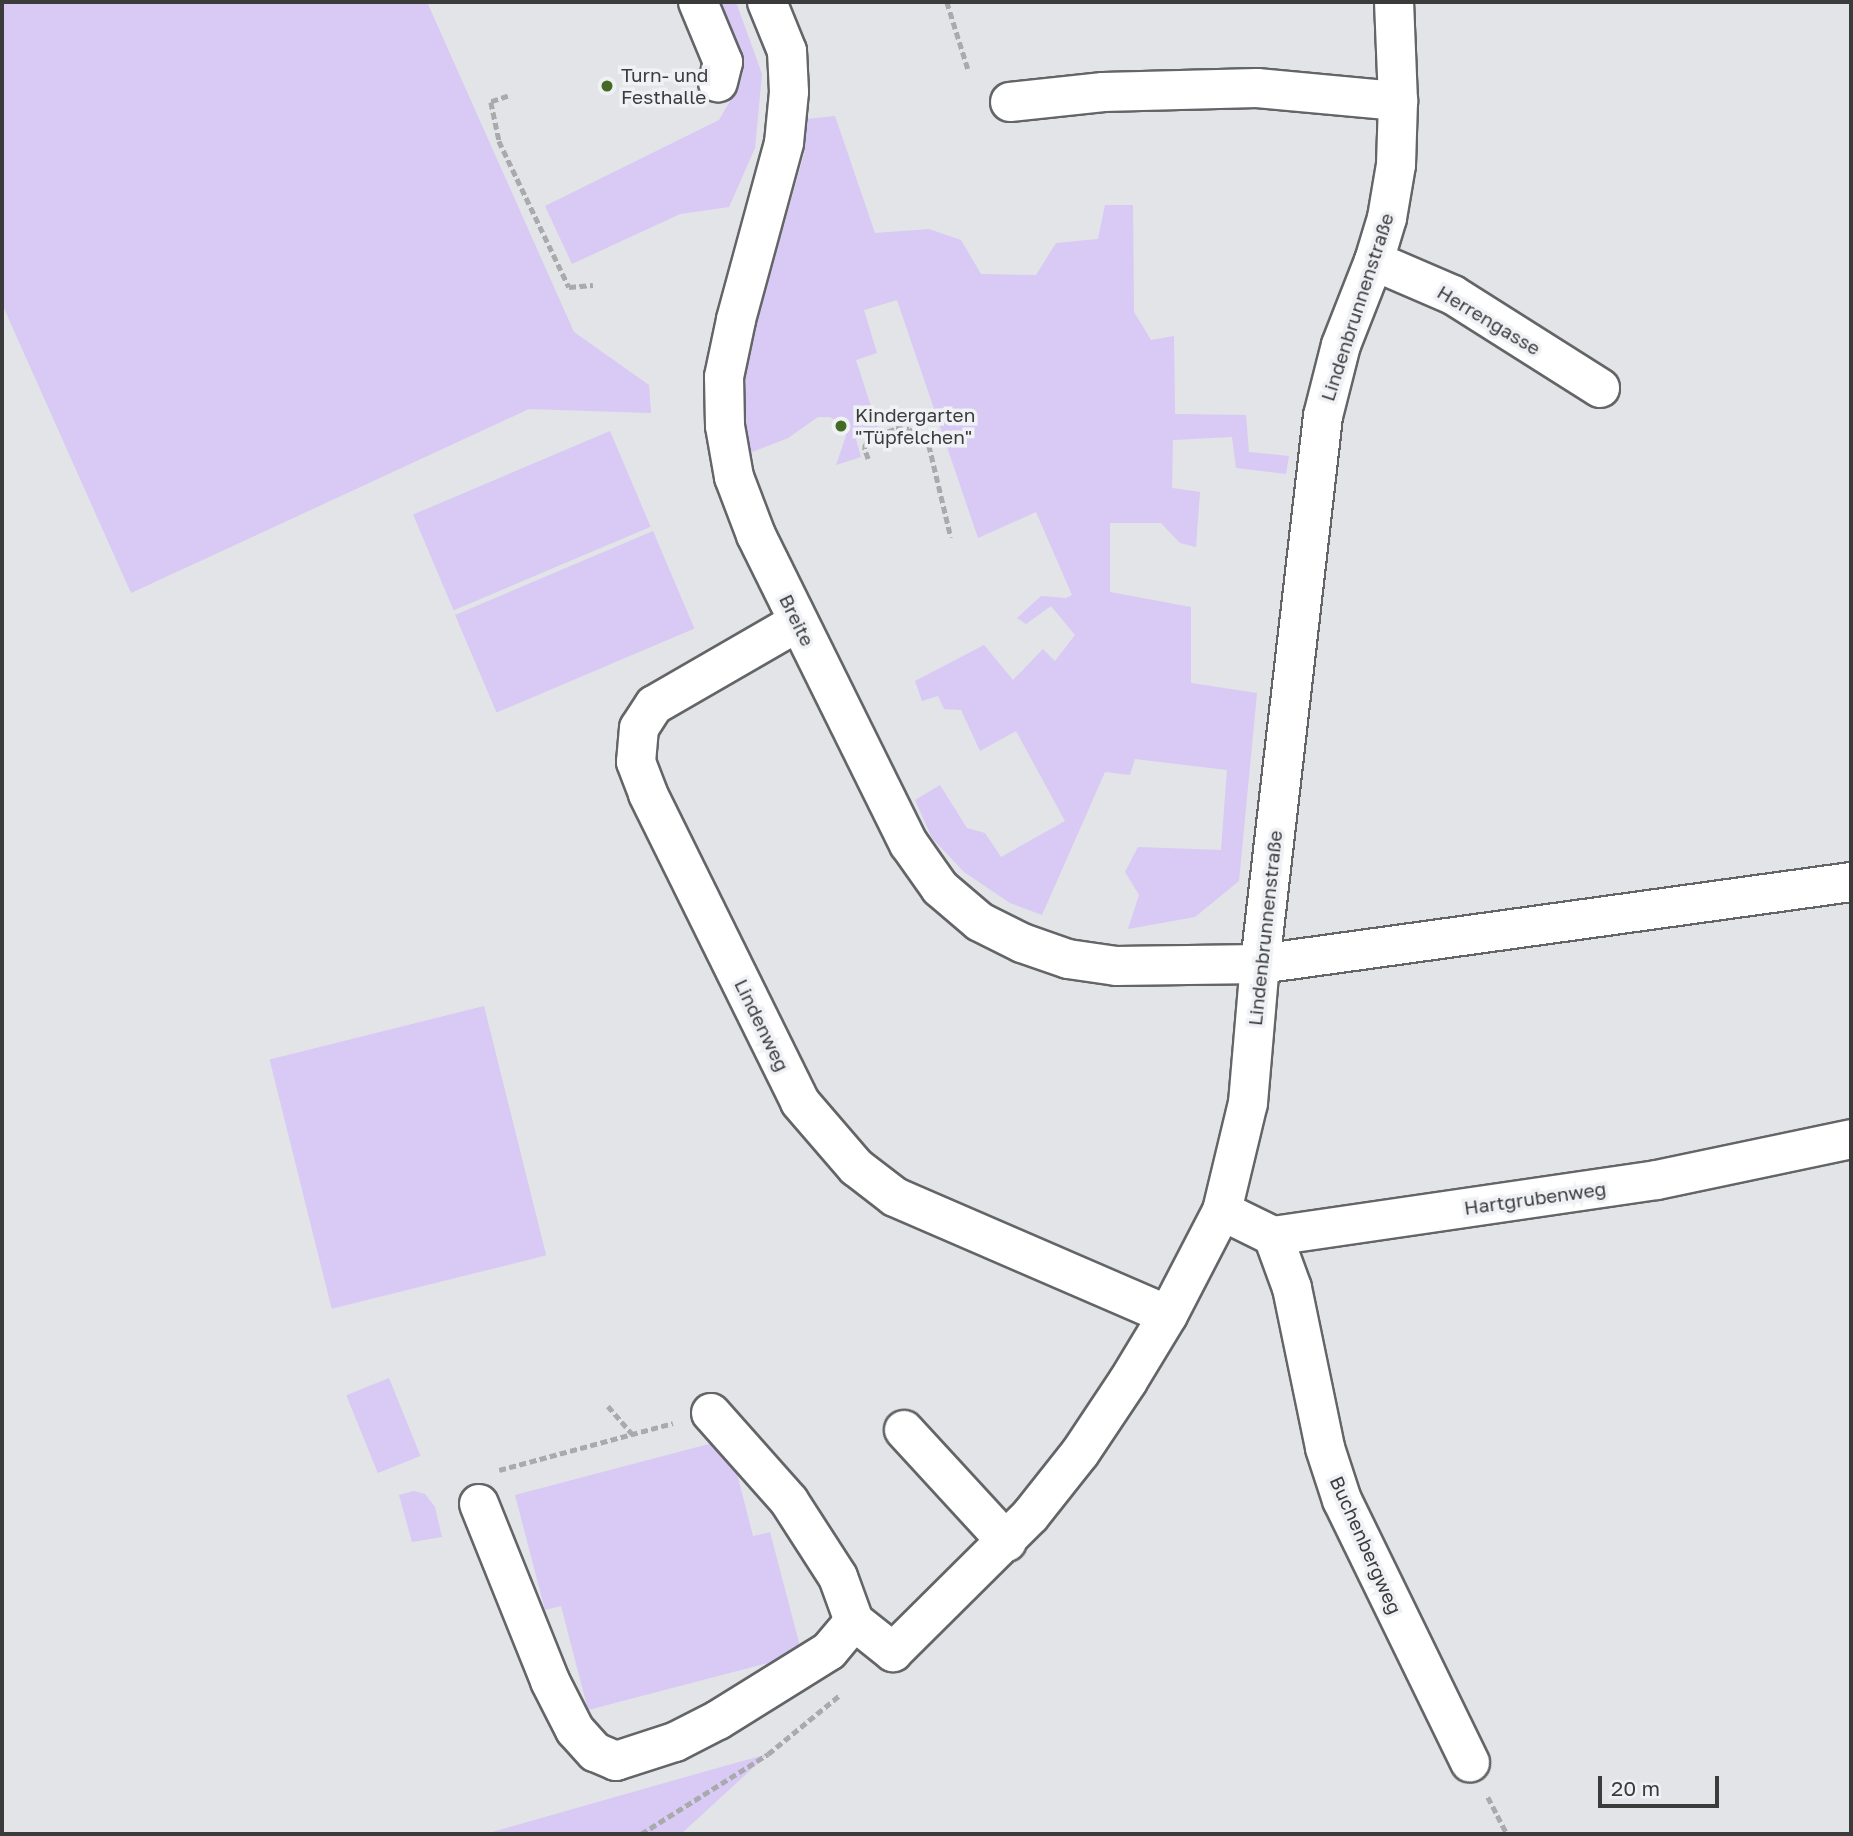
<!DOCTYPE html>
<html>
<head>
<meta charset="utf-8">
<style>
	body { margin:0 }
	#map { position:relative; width:1853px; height:1836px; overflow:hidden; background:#e2e4e7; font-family:"Golos Text",sans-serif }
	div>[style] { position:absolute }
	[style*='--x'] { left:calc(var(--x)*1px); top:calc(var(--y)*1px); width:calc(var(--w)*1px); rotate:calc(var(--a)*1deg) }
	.green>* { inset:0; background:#d8c9f5; transform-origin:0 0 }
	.path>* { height:4.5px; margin-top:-2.25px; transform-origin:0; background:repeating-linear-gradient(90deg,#a8aaac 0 7px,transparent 0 10.5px) }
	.roads { filter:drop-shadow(2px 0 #636567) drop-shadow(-2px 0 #636567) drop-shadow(0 2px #636567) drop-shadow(0 -2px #636567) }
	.minor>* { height:38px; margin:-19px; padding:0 19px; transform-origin:19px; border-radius:19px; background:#fff }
	.dots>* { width:19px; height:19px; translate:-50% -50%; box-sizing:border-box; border:4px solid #eff1f4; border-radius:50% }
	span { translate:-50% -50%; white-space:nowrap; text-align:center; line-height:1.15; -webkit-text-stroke:7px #eff1f4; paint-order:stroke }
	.poi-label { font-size:19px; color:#3b3b3c }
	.left { translate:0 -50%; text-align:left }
	.street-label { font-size:19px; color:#3b3b3c }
	.frame { position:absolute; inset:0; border:4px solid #3b3b3c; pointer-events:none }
	.scale { position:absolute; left:1598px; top:1776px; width:121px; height:32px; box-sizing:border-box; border:4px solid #3b3b3c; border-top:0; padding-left:9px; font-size:21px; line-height:24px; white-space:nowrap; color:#3b3b3c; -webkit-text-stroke:5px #eff1f4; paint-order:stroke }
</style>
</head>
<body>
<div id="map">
	<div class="green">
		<i style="clip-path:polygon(2px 2px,427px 2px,574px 332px,649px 385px,651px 413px,529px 409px,131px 593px,2px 304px)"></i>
		<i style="clip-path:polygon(719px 2px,736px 2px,762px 74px,755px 148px,729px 207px,680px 214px,572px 264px,545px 206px,719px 120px,737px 89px,731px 34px)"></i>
		<i style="clip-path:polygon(835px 116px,875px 233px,929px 229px,961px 240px,981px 274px,1036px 275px,1056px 243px,1098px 239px,1105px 205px,1133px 205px,1134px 312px,1151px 340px,1174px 336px,1175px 414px,1246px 415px,1249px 452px,1289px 456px,1286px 474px,1236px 468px,1232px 437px,1173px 440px,1172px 488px,1200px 492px,1196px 547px,1180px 543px,1161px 523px,1110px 523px,1110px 592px,1191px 607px,1191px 683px,1257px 693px,1239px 881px,1195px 917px,1128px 929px,1139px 895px,1125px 872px,1138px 847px,1221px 850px,1227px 770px,1135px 759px,1130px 775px,1105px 772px,1042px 915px,1010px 903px,964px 872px,932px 838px,915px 800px,940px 785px,967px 828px,985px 833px,1001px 857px,1065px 821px,1016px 731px,980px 751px,961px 710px,944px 709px,938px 696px,922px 701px,915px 681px,984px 645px,1013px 680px,1043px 649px,1055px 661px,1075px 635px,1051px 606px,1026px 624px,1017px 618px,1041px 596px,1066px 598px,1072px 595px,1036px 512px,978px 538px,897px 300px,864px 310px,877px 353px,856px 360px,878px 428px,856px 439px,861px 457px,836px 465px,846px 436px,843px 425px,830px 417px,818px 417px,788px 438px,747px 454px,739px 397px,743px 354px,766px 288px,804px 154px,806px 119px)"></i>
		<i style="left:610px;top:431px;width:104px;height:214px;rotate:67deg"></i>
		<i style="left:653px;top:531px;width:106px;height:215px;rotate:67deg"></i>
		<i style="left:484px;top:1006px;width:257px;height:221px;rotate:76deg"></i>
		<i style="left:389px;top:1378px;width:84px;height:46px;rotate:68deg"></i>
		<i style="clip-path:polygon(728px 1439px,753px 1536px,770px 1532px,802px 1654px,588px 1710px,561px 1606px,545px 1610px,515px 1495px)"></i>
		<i style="clip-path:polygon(414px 1491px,425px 1494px,435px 1507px,442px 1537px,412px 1542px,399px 1495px)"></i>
		<i style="clip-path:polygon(768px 1754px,681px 1834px,485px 1834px,682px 1778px)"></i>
	</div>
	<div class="path">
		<i style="--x:947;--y:2;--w:70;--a:72.6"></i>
		<i style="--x:508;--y:96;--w:18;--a:161"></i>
		<i style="--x:491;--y:102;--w:40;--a:78"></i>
		<i style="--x:499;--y:141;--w:162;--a:64.4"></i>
		<i style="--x:569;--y:287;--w:24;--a:-5"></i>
		<i style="--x:868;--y:459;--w:12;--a:-110"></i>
		<i style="--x:864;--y:448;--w:10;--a:-66"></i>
		<i style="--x:868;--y:439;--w:30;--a:-21"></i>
		<i style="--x:896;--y:428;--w:13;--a:4"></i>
		<i style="--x:909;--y:429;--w:26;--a:39"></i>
		<i style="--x:929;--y:445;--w:95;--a:76.6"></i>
		<i style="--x:608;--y:1406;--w:37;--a:49"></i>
		<i style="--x:499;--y:1470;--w:180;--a:-15.1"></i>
		<i style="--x:1488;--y:1797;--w:42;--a:62.8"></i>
		<i style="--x:641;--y:1834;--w:150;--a:-32.2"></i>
		<i style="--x:768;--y:1754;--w:94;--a:-39.4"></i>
	</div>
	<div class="roads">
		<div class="minor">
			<i style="--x:698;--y:2;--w:65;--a:67.4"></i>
			<i style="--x:723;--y:62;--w:21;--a:104"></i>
			<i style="--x:767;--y:2;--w:53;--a:67.8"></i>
			<i style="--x:787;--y:51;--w:41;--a:87.2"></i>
			<i style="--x:789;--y:92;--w:51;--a:95.6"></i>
			<i style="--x:784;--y:143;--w:183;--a:105.2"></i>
			<i style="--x:736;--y:320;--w:58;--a:101.9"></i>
			<i style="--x:724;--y:377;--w:49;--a:88.8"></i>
			<i style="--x:725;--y:426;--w:52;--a:80"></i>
			<i style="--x:734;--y:477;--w:62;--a:69.2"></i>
			<i style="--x:756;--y:535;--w:345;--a:63.7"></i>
			<i style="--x:909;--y:844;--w:54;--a:54.8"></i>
			<i style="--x:940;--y:888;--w:52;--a:40.4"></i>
			<i style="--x:980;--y:922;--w:47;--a:26.6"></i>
			<i style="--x:1022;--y:943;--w:49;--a:19.2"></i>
			<i style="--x:1068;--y:959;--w:49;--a:8.3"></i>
			<i style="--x:1116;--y:966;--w:144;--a:-0.8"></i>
			<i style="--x:1260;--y:964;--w:597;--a:-7.9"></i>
			<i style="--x:1010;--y:102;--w:94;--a:-6.1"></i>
			<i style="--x:1103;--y:92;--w:154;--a:-1.5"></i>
			<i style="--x:1257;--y:88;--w:142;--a:5.3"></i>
			<i style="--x:1374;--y:261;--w:86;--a:23.3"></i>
			<i style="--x:1453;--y:295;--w:174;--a:32.3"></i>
			<i style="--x:798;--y:622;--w:166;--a:150"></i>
			<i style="--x:654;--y:705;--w:27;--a:123"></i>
			<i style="--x:639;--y:728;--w:34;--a:95"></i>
			<i style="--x:636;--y:762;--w:34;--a:69"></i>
			<i style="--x:648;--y:794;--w:343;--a:63.7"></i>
			<i style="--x:800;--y:1102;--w:86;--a:49.3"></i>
			<i style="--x:856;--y:1167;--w:49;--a:37.6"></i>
			<i style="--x:895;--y:1197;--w:297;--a:23.4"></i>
			<i style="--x:1222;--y:1211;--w:57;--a:26.1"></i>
			<i style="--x:1273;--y:1236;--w:388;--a:-8.3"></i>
			<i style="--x:1657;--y:1180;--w:198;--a:-11.9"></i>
			<i style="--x:1273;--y:1236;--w:55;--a:69.9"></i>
			<i style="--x:1292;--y:1288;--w:163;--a:78.3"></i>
			<i style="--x:1325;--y:1448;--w:55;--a:71.9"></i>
			<i style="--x:1342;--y:1500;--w:292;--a:64"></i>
			<i style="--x:711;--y:1413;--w:118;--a:48.4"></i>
			<i style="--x:789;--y:1501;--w:90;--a:57.2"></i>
			<i style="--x:838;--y:1577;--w:47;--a:70"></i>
			<i style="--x:904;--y:1430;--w:152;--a:47.4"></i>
			<i style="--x:479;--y:1504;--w:191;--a:68.1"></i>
			<i style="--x:550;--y:1681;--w:55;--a:63"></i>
			<i style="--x:575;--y:1730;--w:30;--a:48"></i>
			<i style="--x:595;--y:1752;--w:23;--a:23"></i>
			<i style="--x:616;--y:1761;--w:62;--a:-17.9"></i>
			<i style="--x:675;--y:1742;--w:48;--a:-27.1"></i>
			<i style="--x:718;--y:1720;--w:131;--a:-31.9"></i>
			<i style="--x:829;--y:1651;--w:39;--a:-50"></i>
			<i style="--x:854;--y:1621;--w:50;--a:38.5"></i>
			<i style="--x:893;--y:1652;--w:193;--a:-44.8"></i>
			<i style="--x:1030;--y:1516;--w:80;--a:-51.6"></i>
			<i style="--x:1080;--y:1453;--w:87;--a:-56.3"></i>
			<i style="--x:1128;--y:1381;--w:77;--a:-58.8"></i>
			<i style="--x:1168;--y:1315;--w:117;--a:-62.6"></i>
			<i style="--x:1222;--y:1211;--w:111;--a:-76.5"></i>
			<i style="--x:1248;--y:1103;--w:140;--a:-85.1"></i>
			<i style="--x:1260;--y:964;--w:552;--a:-83.44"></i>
			<i style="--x:1323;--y:416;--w:73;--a:-75.8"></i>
			<i style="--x:1341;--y:345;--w:90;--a:-68.6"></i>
			<i style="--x:1374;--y:261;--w:45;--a:-73.2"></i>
			<i style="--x:1387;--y:218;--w:54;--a:-80.4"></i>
			<i style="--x:1396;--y:165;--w:64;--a:-88.2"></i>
			<i style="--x:1398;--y:101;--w:99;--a:-92.3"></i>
		</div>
	</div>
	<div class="dots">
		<i style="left:607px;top:86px;background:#446b25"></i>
		<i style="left:841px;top:426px;background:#446b25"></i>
	</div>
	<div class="poi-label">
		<span class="left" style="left:621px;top:86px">Turn- und<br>Festhalle</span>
		<span class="left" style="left:855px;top:426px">Kindergarten<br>"Tüpfelchen"</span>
	</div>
	<div class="street-label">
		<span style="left:1357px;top:307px;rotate:-72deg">Lindenbrunnenstraße</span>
		<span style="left:1489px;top:320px;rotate:31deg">Herrengasse</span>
		<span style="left:797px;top:620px;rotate:64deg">Breite</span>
		<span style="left:1265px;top:928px;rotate:-84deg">Lindenbrunnenstraße</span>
		<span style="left:762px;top:1025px;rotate:64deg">Lindenweg</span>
		<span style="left:1535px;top:1198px;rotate:-8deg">Hartgrubenweg</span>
		<span style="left:1366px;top:1545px;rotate:66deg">Buchenbergweg</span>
	</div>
	<div class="frame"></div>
	<div class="scale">20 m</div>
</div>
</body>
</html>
